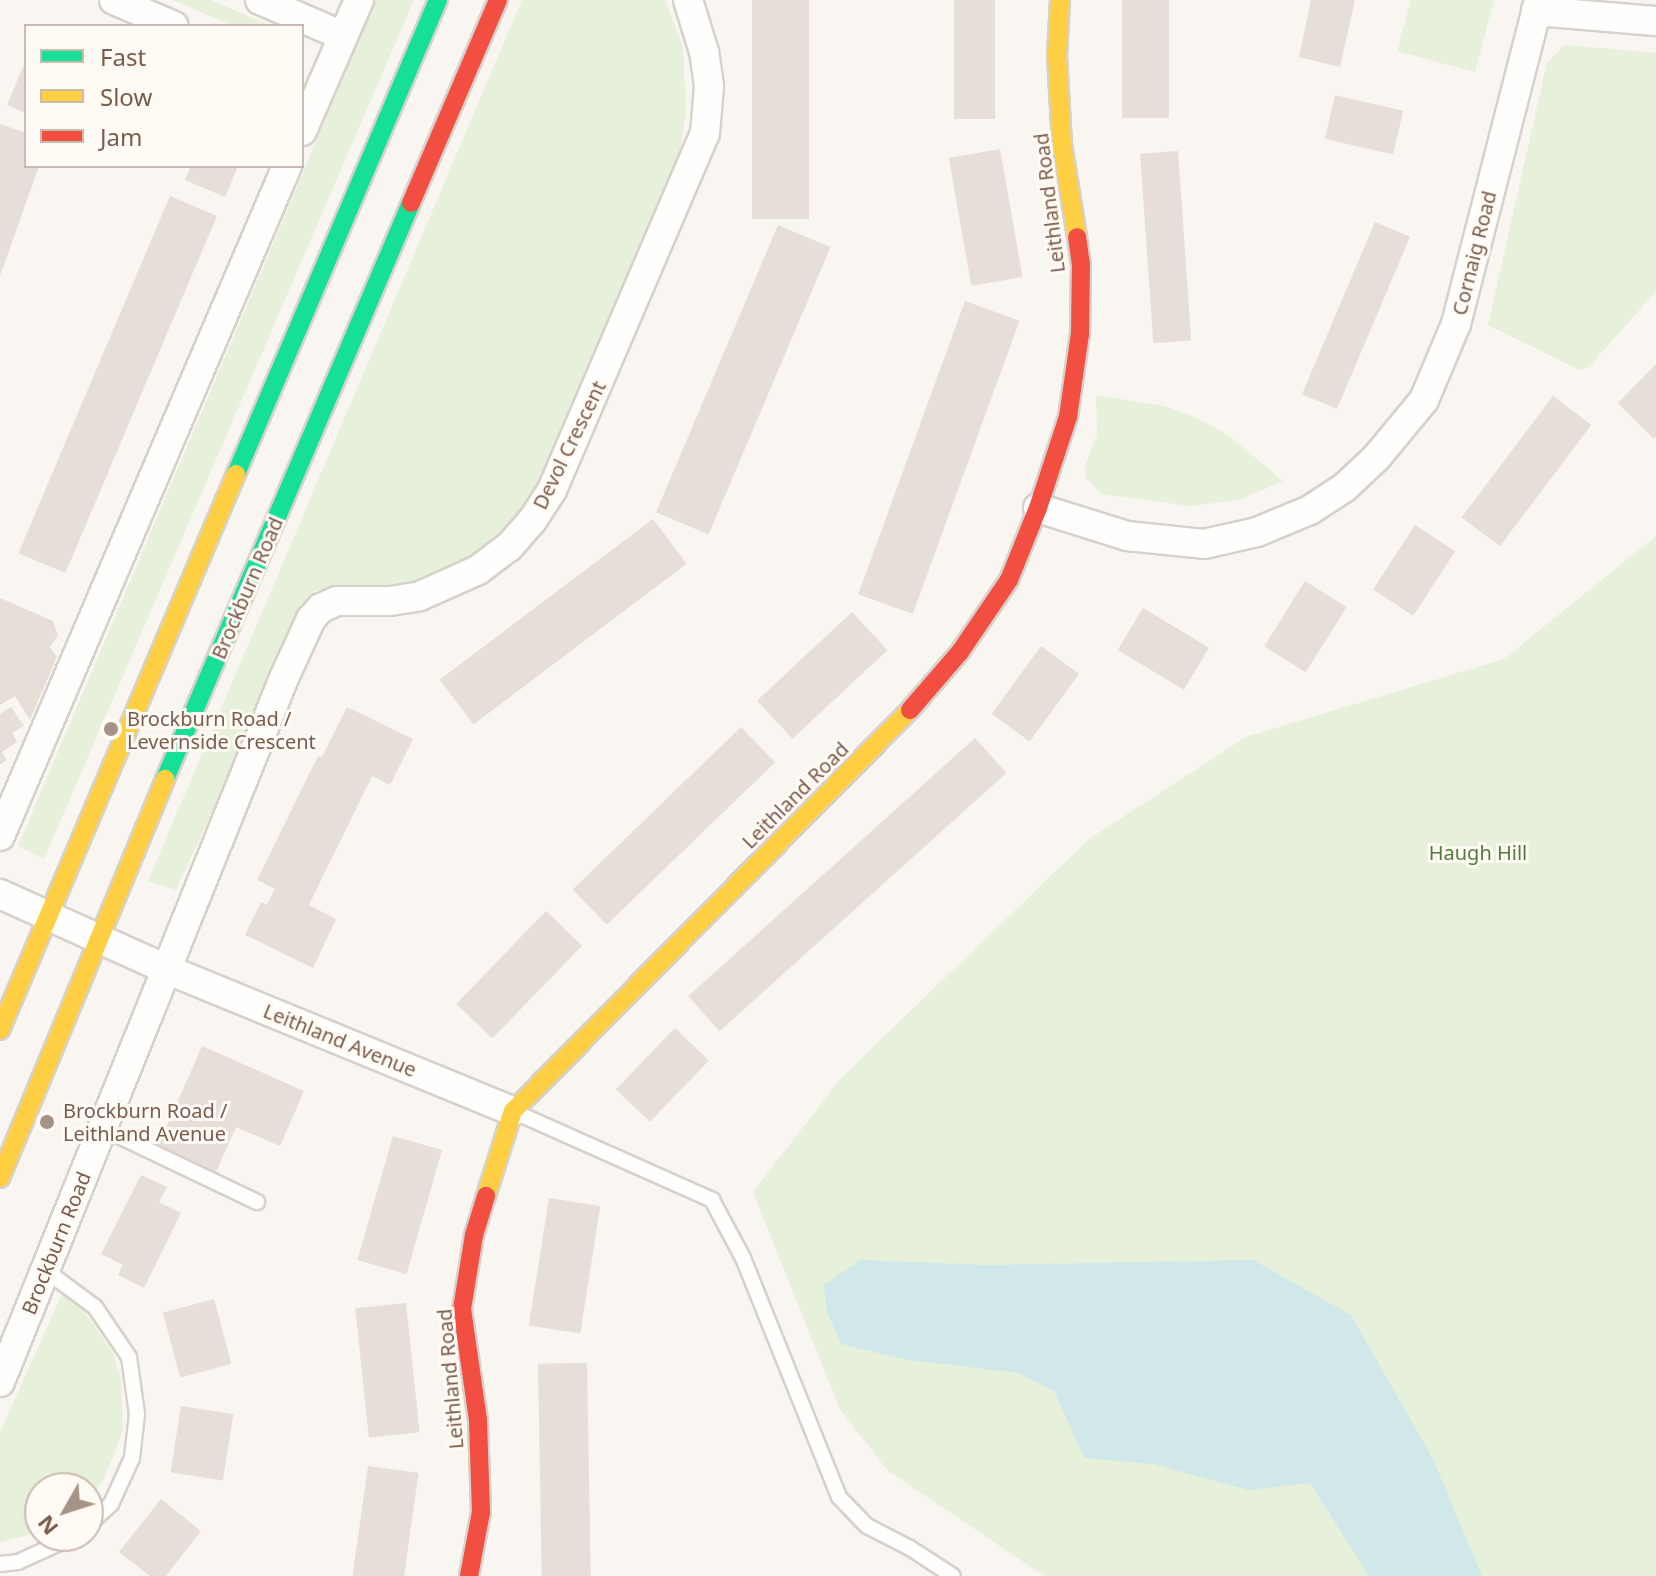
<!DOCTYPE html>
<html>
<head>
<meta charset="utf-8">
<style>
	body { margin:0 }
	#map { position:relative; width:1656px; height:1576px; overflow:hidden; background:#f9f5f0; font-family:"Noto Sans",sans-serif }
	div>[style] { position:absolute }
	[style*='--x'] { left:calc(var(--x)*1px); top:calc(var(--y)*1px); width:calc(var(--w)*1px); rotate:calc(var(--a)*1deg) }
	.green>* { inset:0; background:#e7f0db }
	.water>* { inset:0; background:#d0e8ea }
	.building>* { inset:0; background:#e6ded7; transform-origin:0 0 }
	.roads { filter:drop-shadow(2px 0 #d7d1cb) drop-shadow(-2px 0 #d7d1cb) drop-shadow(0 2px #d7d1cb) drop-shadow(0 -2px #d7d1cb) }
	.lane>* { height:14px; margin:-7px; padding:0 7px; transform-origin:7px; border-radius:7px; background:#fefefd }
	.street>* { height:28px; margin:-14px; padding:0 14px; transform-origin:14px; border-radius:14px; background:#fefefd }
	.fast>* { height:18px; margin:-9px; padding:0 9px; transform-origin:9px; border-radius:9px; background:#16e098 }
	.slow>* { height:18px; margin:-9px; padding:0 9px; transform-origin:9px; border-radius:9px; background:#ffcf43 }
	.jam>* { height:18px; margin:-9px; padding:0 9px; transform-origin:9px; border-radius:9px; background:#f24e42 }
	.dots>* { width:22px; height:22px; translate:-50% -50%; box-sizing:border-box; border:4px solid #fffaf3; border-radius:50% }
	span { translate:-50% -50%; white-space:nowrap; text-align:center; line-height:1.15; -webkit-text-stroke:6px #fffaf3; paint-order:stroke }
	.street-label { font-size:20px; color:#7a5c4d }
	.poi-label { font-size:20px; color:#7a5c4d }
	.left { translate:0 -50%; text-align:left }
	.park-label { font-size:20px; color:#537a41 }
	.legend { position:absolute; left:24px; top:24px; width:280px; height:144px; box-sizing:border-box; background:#fffaf3; border:2px solid #cabbb1; margin:0; padding:10px 14px; list-style:none; font-size:24px; color:#7a5c4d }
	.legend li { display:flex; align-items:center; gap:16px; height:40px }
	.legend b { width:40px; border:2px solid #cabbb1 }
	.north { position:absolute; left:24px; top:1472px; width:80px; height:80px; box-sizing:border-box; background:#fffaf3; border:2px solid #cabbb1; border-radius:50%; rotate:231deg; font-size:22px; font-weight:700; line-height:32px; text-align:center; color:#7a5c4d }
	.north::after { content:''; display:block; margin:auto; width:28px; height:36px; background:#a69286; clip-path:polygon(50% 0,100% 100%,50% 72%,0 100%) }
</style>
</head>
<body>
<div id="map">
	<div class="green">
		<i style="clip-path:polygon(173px 0,211px 0,271px 26px,233px 26px)"></i>
		<i style="clip-path:polygon(376px 0,414px 0,44px 859px,18px 846px)"></i>
		<i style="clip-path:polygon(522px 0,665px 0,683px 47px,686px 111px,680px 151px,540px 482px,507px 533px,481px 554px,419px 584px,314px 591px,176px 890px,148px 881px)"></i>
		<i style="clip-path:polygon(1411px 0,1494px 0,1475px 72px,1397px 51px)"></i>
		<i style="clip-path:polygon(1565px 45px,1656px 53px,1656px 291px,1589px 367px,1579px 370px,1488px 325px,1547px 63px)"></i>
		<i style="clip-path:polygon(1096px 395px,1164px 406px,1197px 418px,1228px 435px,1283px 481px,1239px 500px,1191px 506px,1101px 494px,1086px 478px,1085px 466px,1097px 434px)"></i>
		<i style="clip-path:polygon(1656px 536px,1656px 1576px,1044px 1576px,887px 1470px,840px 1409px,753px 1192px,842px 1077px,1089px 839px,1246px 737px,1504px 659px)"></i>
		<i style="clip-path:polygon(62px 1294px,83px 1310px,113px 1353px,121px 1378px,123px 1430px,105px 1477px,88px 1500px,88px 1488px,40px 1488px,40px 1532px,0 1542px,0 1432px)"></i>
	</div>
	<div class="water">
		<i style="clip-path:polygon(860px 1260px,986px 1265px,1253px 1260px,1351px 1315px,1433px 1459px,1482px 1576px,1369px 1576px,1310px 1483px,1248px 1490px,1153px 1464px,1084px 1458px,1054px 1391px,1018px 1373px,902px 1359px,841px 1344px,827px 1312px,824px 1285px)"></i>
	</div>
	<div class="building">
		<i style="left:752px;top:0;width:57px;height:219px"></i>
		<i style="left:954px;top:0;width:41px;height:119px"></i>
		<i style="left:1122px;top:0;width:47px;height:118px"></i>
		<i style="clip-path:polygon(1311px 0,1355px 0,1340px 67px,1299px 57px)"></i>
		<i style="clip-path:polygon(26px 60px,26px 113px,7px 105px)"></i>
		<i style="left:1335px;top:95px;width:70px;height:45px;rotate:13deg"></i>
		<i style="clip-path:polygon(0 124px,26px 133px,26px 166px,39px 166px,0 276px)"></i>
		<i style="left:1000px;top:149px;width:130px;height:52px;rotate:80deg"></i>
		<i style="left:1178px;top:151px;width:190px;height:38px;rotate:86deg"></i>
		<i style="clip-path:polygon(191px 166px,238px 166px,225px 197px,185px 180px)"></i>
		<i style="left:170px;top:196px;width:51px;height:388px;rotate:23deg"></i>
		<i style="left:1375px;top:222px;width:38px;height:187px;rotate:23deg"></i>
		<i style="left:778px;top:225px;width:57px;height:312px;rotate:23deg"></i>
		<i style="left:965px;top:301px;width:58px;height:312px;rotate:20deg"></i>
		<i style="clip-path:polygon(1656px 364px,1656px 437px,1654px 439px,1618px 403px)"></i>
		<i style="left:1553px;top:396px;width:48px;height:152px;rotate:37deg"></i>
		<i style="left:653px;top:519px;width:56px;height:267px;rotate:53deg"></i>
		<i style="left:1415px;top:525px;width:48px;height:77px;rotate:33deg"></i>
		<i style="left:1305px;top:581px;width:49px;height:77px;rotate:32deg"></i>
		<i style="clip-path:polygon(0 598px,53px 621px,58px 635px,50px 647px,57px 657px,30px 720px,15px 696px,0 705px)"></i>
		<i style="left:1143px;top:608px;width:77px;height:49px;rotate:31deg"></i>
		<i style="left:852px;top:612px;width:52px;height:130px;rotate:47deg"></i>
		<i style="left:1041px;top:646px;width:47px;height:84px;rotate:36deg"></i>
		<i style="clip-path:polygon(11px 707px,24px 726px,12px 733px,17px 742px,2px 752px,7px 760px,0 764px,0 714px)"></i>
		<i style="clip-path:polygon(347px 707px,413px 739px,390px 785px,372px 776px,309px 905px,336px 919px,313px 968px,245px 935px,261px 902px,267px 905px,275px 889px,257px 880px,318px 756px,322px 757px)"></i>
		<i style="left:741px;top:727px;width:49px;height:234px;rotate:46deg"></i>
		<i style="left:975px;top:738px;width:47px;height:386px;rotate:48deg"></i>
		<i style="left:546px;top:911px;width:50px;height:129px;rotate:44deg"></i>
		<i style="left:675px;top:1028px;width:47px;height:85px;rotate:44deg"></i>
		<i style="clip-path:polygon(202px 1046px,304px 1091px,280px 1146px,236px 1127px,216px 1172px,158px 1146px)"></i>
		<i style="left:393px;top:1136px;width:51px;height:129px;rotate:16deg"></i>
		<i style="clip-path:polygon(141px 1175px,167px 1187px,159px 1202px,181px 1213px,144px 1288px,118px 1275px,123px 1265px,101px 1254px)"></i>
		<i style="left:549px;top:1198px;width:52px;height:129px;rotate:9deg"></i>
		<i style="left:214px;top:1299px;width:67px;height:53px;rotate:75deg"></i>
		<i style="left:406px;top:1303px;width:130px;height:51px;rotate:84deg"></i>
		<i style="left:587px;top:1363px;width:213px;height:49px;rotate:89deg"></i>
		<i style="left:181px;top:1406px;width:53px;height:67px;rotate:9deg"></i>
		<i style="left:368px;top:1466px;width:51px;height:111px;rotate:8deg"></i>
		<i style="clip-path:polygon(161px 1499px,201px 1531px,166px 1576px,150px 1576px,119px 1552px)"></i>
	</div>
	<div class="roads">
		<div class="lane">
			<i style="--x:517;--y:1113;--w:214;--a:24"></i>
			<i style="--x:712;--y:1200;--w:66;--a:61.9"></i>
			<i style="--x:743;--y:1258;--w:258;--a:68.1"></i>
			<i style="--x:839;--y:1497;--w:40;--a:46"></i>
			<i style="--x:867;--y:1526;--w:48;--a:27.1"></i>
			<i style="--x:910;--y:1548;--w:51;--a:33.1"></i>
			<i style="--x:102;--y:1128;--w:172;--a:25.5"></i>
			<i style="--x:45;--y:1270;--w:62;--a:36.5"></i>
			<i style="--x:95;--y:1307;--w:60;--a:55.8"></i>
			<i style="--x:129;--y:1357;--w:58;--a:82"></i>
			<i style="--x:137;--y:1414;--w:44;--a:96.5"></i>
			<i style="--x:132;--y:1458;--w:51;--a:114.5"></i>
			<i style="--x:111;--y:1504;--w:31;--a:138"></i>
			<i style="--x:0;--y:1564;--w:18;--a:-6"></i>
			<i style="--x:18;--y:1562;--w:63;--a:-24.5"></i>
		</div>
		<div class="street">
			<i style="--x:114;--y:0;--w:65;--a:23.4"></i>
			<i style="--x:260;--y:0;--w:90;--a:23.4"></i>
			<i style="--x:1536;--y:11;--w:120;--a:4.8"></i>
			<i style="--x:302;--y:131;--w:143;--a:-66.5"></i>
			<i style="--x:1038;--y:508;--w:93;--a:17.5"></i>
			<i style="--x:1127;--y:536;--w:77;--a:5.9"></i>
			<i style="--x:1204;--y:544;--w:54;--a:-12.8"></i>
			<i style="--x:1257;--y:532;--w:57;--a:-22.5"></i>
			<i style="--x:1310;--y:510;--w:42;--a:-33.3"></i>
			<i style="--x:1345;--y:487;--w:42;--a:-43.1"></i>
			<i style="--x:1376;--y:458;--w:75;--a:-50.4"></i>
			<i style="--x:1424;--y:400;--w:82;--a:-67.2"></i>
			<i style="--x:1456;--y:324;--w:334;--a:-75.6"></i>
			<i style="--x:0;--y:836;--w:729;--a:-66.81"></i>
			<i style="--x:0;--y:894;--w:182;--a:24.3"></i>
			<i style="--x:166;--y:969;--w:375;--a:22.3"></i>
			<i style="--x:0;--y:1382;--w:759;--a:-68.03"></i>
			<i style="--x:284;--y:678;--w:65;--a:-65.4"></i>
			<i style="--x:311;--y:619;--w:15;--a:-48"></i>
			<i style="--x:321;--y:608;--w:17;--a:-24"></i>
			<i style="--x:337;--y:601;--w:53;--a:0"></i>
			<i style="--x:390;--y:601;--w:30;--a:-9"></i>
			<i style="--x:420;--y:596;--w:64;--a:-24.1"></i>
			<i style="--x:478;--y:570;--w:39;--a:-37"></i>
			<i style="--x:509;--y:547;--w:35;--a:-49"></i>
			<i style="--x:532;--y:521;--w:37;--a:-57"></i>
			<i style="--x:552;--y:490;--w:388;--a:-66.8"></i>
			<i style="--x:705;--y:133;--w:47;--a:-85.1"></i>
			<i style="--x:709;--y:86;--w:34;--a:-98"></i>
			<i style="--x:704;--y:52;--w:54;--a:-107.1"></i>
		</div>
		<div class="fast">
			<i style="--x:236;--y:474;--w:515;--a:-66.92"></i>
			<i style="--x:165;--y:779;--w:626;--a:-66.87"></i>
		</div>
		<div class="slow">
			<i style="--x:1060;--y:0;--w:55;--a:93.1"></i>
			<i style="--x:1057;--y:55;--w:89;--a:86.8"></i>
			<i style="--x:1062;--y:144;--w:94;--a:80.8"></i>
			<i style="--x:0;--y:1030;--w:604;--a:-67"></i>
			<i style="--x:0;--y:1178;--w:432;--a:-67.5"></i>
			<i style="--x:486;--y:1196;--w:89;--a:-72.4"></i>
			<i style="--x:513;--y:1111;--w:564;--a:-45.29"></i>
		</div>
		<div class="jam">
			<i style="--x:411;--y:203;--w:221;--a:-66.8"></i>
			<i style="--x:910;--y:710;--w:77;--a:-49.2"></i>
			<i style="--x:960;--y:652;--w:87;--a:-55.8"></i>
			<i style="--x:1009;--y:580;--w:78;--a:-68.1"></i>
			<i style="--x:1038;--y:508;--w:96;--a:-71.8"></i>
			<i style="--x:1068;--y:417;--w:84;--a:-81.8"></i>
			<i style="--x:1080;--y:334;--w:69;--a:-89.2"></i>
			<i style="--x:1081;--y:265;--w:28;--a:-98"></i>
			<i style="--x:469;--y:1576;--w:65;--a:-79.4"></i>
			<i style="--x:481;--y:1512;--w:92;--a:-91.9"></i>
			<i style="--x:478;--y:1420;--w:112;--a:-98.2"></i>
			<i style="--x:462;--y:1309;--w:75;--a:-80.8"></i>
			<i style="--x:474;--y:1235;--w:41;--a:-72.9"></i>
		</div>
	</div>
	<div class="dots">
		<i style="left:111px;top:729px;background:#a69286"></i>
		<i style="left:47px;top:1122px;background:#a69286"></i>
	</div>
	<div class="street-label">
		<span style="left:1049px;top:203px;rotate:-97deg">Leithland Road</span>
		<span style="left:1474px;top:253px;rotate:-76deg">Cornaig Road</span>
		<span style="left:569px;top:445px;rotate:-64deg">Devol Crescent</span>
		<span style="left:247px;top:588px;rotate:-67deg">Brockburn Road</span>
		<span style="left:795px;top:795px;rotate:-45deg">Leithland Road</span>
		<span style="left:340px;top:1040px;rotate:22deg">Leithland Avenue</span>
		<span style="left:56px;top:1243px;rotate:-68deg">Brockburn Road</span>
		<span style="left:450px;top:1379px;rotate:-95deg">Leithland Road</span>
	</div>
	<div class="poi-label">
		<span class="left" style="left:127px;top:730px">Brockburn Road /<br>Levernside Crescent</span>
		<span class="left" style="left:63px;top:1122px">Brockburn Road /<br>Leithland Avenue</span>
	</div>
	<div class="park-label">
		<span style="left:1478px;top:852px">Haugh Hill</span>
	</div>
	<ul class="legend">
	<li><b style="height:10px;background:#16e098"></b>Fast</li>
	<li><b style="height:10px;background:#ffcf43"></b>Slow</li>
	<li><b style="height:10px;background:#f24e42"></b>Jam</li>
	</ul>
	<div class="north">N</div>
</div>
</body>
</html>
